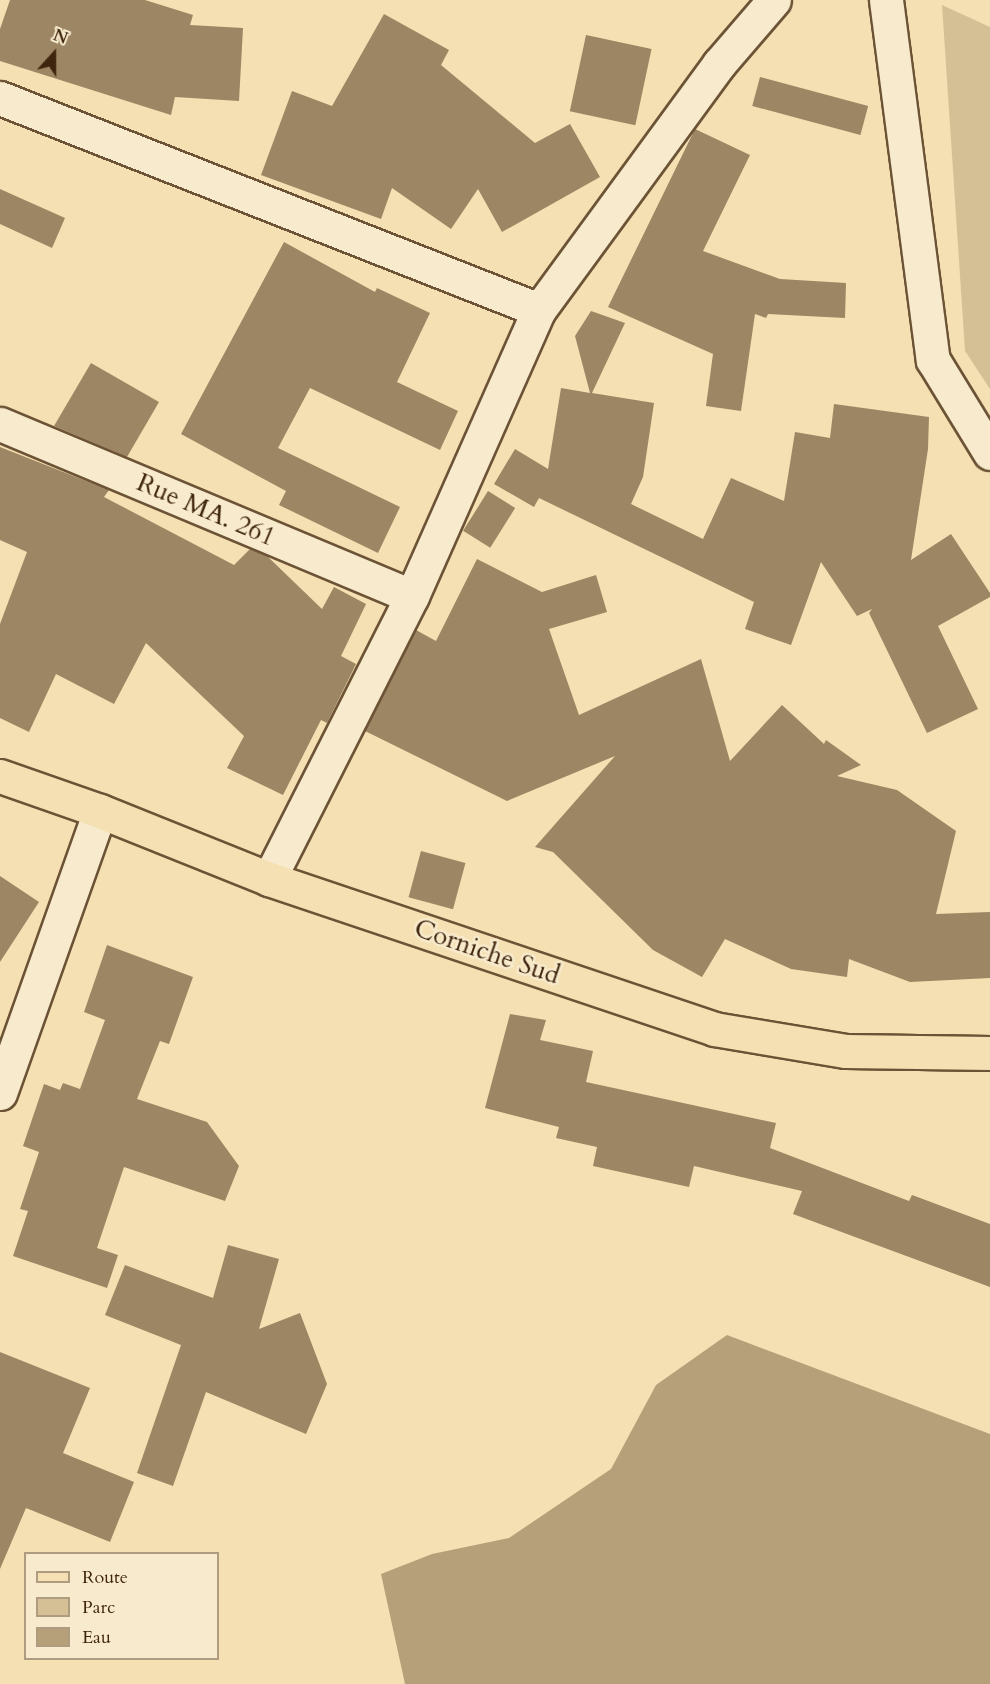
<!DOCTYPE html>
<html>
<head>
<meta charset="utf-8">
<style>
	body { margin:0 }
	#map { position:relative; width:990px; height:1684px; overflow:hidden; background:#f4e0b2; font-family:Cardo,serif }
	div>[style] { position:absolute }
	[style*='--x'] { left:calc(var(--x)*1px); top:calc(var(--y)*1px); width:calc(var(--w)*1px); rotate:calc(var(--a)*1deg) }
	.green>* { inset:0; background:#d5c096 }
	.water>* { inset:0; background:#b6a07a }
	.building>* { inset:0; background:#9d8663; transform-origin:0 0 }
	.roads { filter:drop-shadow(2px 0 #6c5336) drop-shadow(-2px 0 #6c5336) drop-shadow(0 2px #6c5336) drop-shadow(0 -2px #6c5336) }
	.minor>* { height:33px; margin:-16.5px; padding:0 16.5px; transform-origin:16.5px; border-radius:16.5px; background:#f8ebcd }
	.major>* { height:33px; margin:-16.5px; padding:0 16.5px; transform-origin:16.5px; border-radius:16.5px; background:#f4e0b2 }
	span { translate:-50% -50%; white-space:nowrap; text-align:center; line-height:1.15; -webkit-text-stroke:5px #f8ebcd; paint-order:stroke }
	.street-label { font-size:26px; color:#3f240d }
	.legend { position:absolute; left:24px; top:1552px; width:195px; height:108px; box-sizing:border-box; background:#f8ebcd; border:2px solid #ae9b80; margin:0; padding:8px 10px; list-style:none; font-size:18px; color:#3f240d }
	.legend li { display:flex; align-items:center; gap:12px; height:30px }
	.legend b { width:30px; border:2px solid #ae9b80 }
	.north { position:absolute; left:24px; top:24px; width:60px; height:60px; -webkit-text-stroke:4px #f8ebcd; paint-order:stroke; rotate:21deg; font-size:16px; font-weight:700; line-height:24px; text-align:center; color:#3f240d }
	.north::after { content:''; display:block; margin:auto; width:21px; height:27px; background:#3f240d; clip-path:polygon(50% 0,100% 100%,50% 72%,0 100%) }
</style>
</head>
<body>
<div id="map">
	<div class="green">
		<i style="clip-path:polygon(942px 5px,990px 27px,990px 389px,965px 351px)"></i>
	</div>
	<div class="water">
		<i style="clip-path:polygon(727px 1335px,990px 1434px,990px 1684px,405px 1684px,381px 1574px,432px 1554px,509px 1538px,611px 1469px,656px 1385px)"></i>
	</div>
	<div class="building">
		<i style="clip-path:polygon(10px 0,145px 0,193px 15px,190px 25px,243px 28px,239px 101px,175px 97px,171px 115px,0 61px,0 29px)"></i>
		<i style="clip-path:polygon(384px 14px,449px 50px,441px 65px,535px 143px,570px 124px,600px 177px,502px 232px,478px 189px,451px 229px,392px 188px,381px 219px,261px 175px,292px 91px,332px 106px)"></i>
		<i style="left:586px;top:35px;width:67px;height:78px;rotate:12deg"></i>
		<i style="left:760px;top:77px;width:112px;height:30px;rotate:15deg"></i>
		<i style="clip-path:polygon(695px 129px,750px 155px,703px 251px,780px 279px,846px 283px,845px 318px,768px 314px,766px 318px,755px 314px,741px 411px,706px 406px,713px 354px,608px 307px)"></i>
		<i style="clip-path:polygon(0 189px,65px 218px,52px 248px,0 224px)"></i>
		<i style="clip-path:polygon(284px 242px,375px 292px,377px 288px,430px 313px,397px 382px,458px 411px,440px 450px,310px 388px,278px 448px,400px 507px,378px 553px,279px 505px,286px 491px,181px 434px)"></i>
		<i style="clip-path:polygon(591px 311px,625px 323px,592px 393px,654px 403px,643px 477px,631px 504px,703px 539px,731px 478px,784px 501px,795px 432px,830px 438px,834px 404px,929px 417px,928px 449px,911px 560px,951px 534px,990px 593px,990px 597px,938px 626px,978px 709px,927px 733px,869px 613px,872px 609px,857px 616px,821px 562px,791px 645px,745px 629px,754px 602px,539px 498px,534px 507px,494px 484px,515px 449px,548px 469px,561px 388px,590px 393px,575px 336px)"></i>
		<i style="clip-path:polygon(91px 363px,159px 402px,127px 457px,54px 426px)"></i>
		<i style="clip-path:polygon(0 447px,109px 490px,104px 497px,234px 565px,250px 549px,266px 555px,322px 609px,334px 587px,366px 604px,341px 656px,356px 664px,327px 723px,321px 720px,283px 795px,227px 768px,244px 736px,146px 643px,114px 704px,56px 674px,29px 732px,0 718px,0 624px,27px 552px,0 540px)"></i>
		<i style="left:488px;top:491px;width:32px;height:47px;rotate:32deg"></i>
		<i style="clip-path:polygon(477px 559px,542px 592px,596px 575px,607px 612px,549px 629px,579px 715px,701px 659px,730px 761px,782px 705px,824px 744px,826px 740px,861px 765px,837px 776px,897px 790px,956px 831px,936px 914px,990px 912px,990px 978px,910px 982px,849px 959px,847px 977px,791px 969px,725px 939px,702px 977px,653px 950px,553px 852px,535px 847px,615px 756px,507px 801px,365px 731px,416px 630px,436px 641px)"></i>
		<i style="left:421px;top:851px;width:46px;height:48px;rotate:15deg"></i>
		<i style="clip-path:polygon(0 876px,39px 902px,0 962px)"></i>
		<i style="clip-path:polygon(107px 945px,193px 977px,169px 1044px,160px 1041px,137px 1099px,207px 1122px,239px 1166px,225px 1201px,124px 1167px,97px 1248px,118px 1255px,107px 1288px,13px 1256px,28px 1211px,20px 1209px,39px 1152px,23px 1146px,44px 1084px,60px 1090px,63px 1083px,80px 1089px,105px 1020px,84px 1012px)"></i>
		<i style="clip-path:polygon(510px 1014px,546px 1020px,540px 1040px,593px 1051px,586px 1082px,776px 1123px,770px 1148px,909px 1201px,912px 1195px,990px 1224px,990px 1287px,793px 1214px,802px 1191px,694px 1166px,689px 1187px,593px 1166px,597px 1147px,556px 1138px,559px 1127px,485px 1108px)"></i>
		<i style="clip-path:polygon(228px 1245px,279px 1259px,259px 1329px,300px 1313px,327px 1384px,306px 1434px,206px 1392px,173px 1486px,137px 1473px,181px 1345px,105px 1315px,125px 1265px,213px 1298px)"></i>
		<i style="clip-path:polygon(0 1352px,90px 1388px,63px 1453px,134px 1482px,110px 1542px,26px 1508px,0 1569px)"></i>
	</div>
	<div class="roads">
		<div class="minor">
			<i style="--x:886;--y:0;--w:363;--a:82.6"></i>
			<i style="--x:933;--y:360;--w:109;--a:58.5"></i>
			<i style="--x:0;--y:98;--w:579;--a:21.47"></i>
			<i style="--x:0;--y:424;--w:446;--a:22.7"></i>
			<i style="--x:269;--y:879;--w:317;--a:-63.2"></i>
			<i style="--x:412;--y:596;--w:313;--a:-66.1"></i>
			<i style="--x:539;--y:310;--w:305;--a:-53.8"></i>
			<i style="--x:719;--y:64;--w:84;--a:-49.3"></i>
			<i style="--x:0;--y:1093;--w:299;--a:-70.5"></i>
		</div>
		<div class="major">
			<i style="--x:0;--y:776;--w:106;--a:19.3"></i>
			<i style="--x:100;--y:811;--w:182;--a:21.9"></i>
			<i style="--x:269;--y:879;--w:470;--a:18.6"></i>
			<i style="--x:714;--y:1029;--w:134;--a:9.5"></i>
			<i style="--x:846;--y:1051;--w:144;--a:0.8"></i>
		</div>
	</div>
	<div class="street-label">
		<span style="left:206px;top:510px;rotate:23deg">Rue MA. 261</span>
		<span style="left:487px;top:952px;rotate:19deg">Corniche Sud</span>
	</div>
	<ul class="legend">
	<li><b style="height:8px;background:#f4e0b2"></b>Route</li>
	<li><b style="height:16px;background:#d5c096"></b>Parc</li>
	<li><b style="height:16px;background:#b6a07a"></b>Eau</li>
	</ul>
	<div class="north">N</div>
</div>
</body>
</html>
